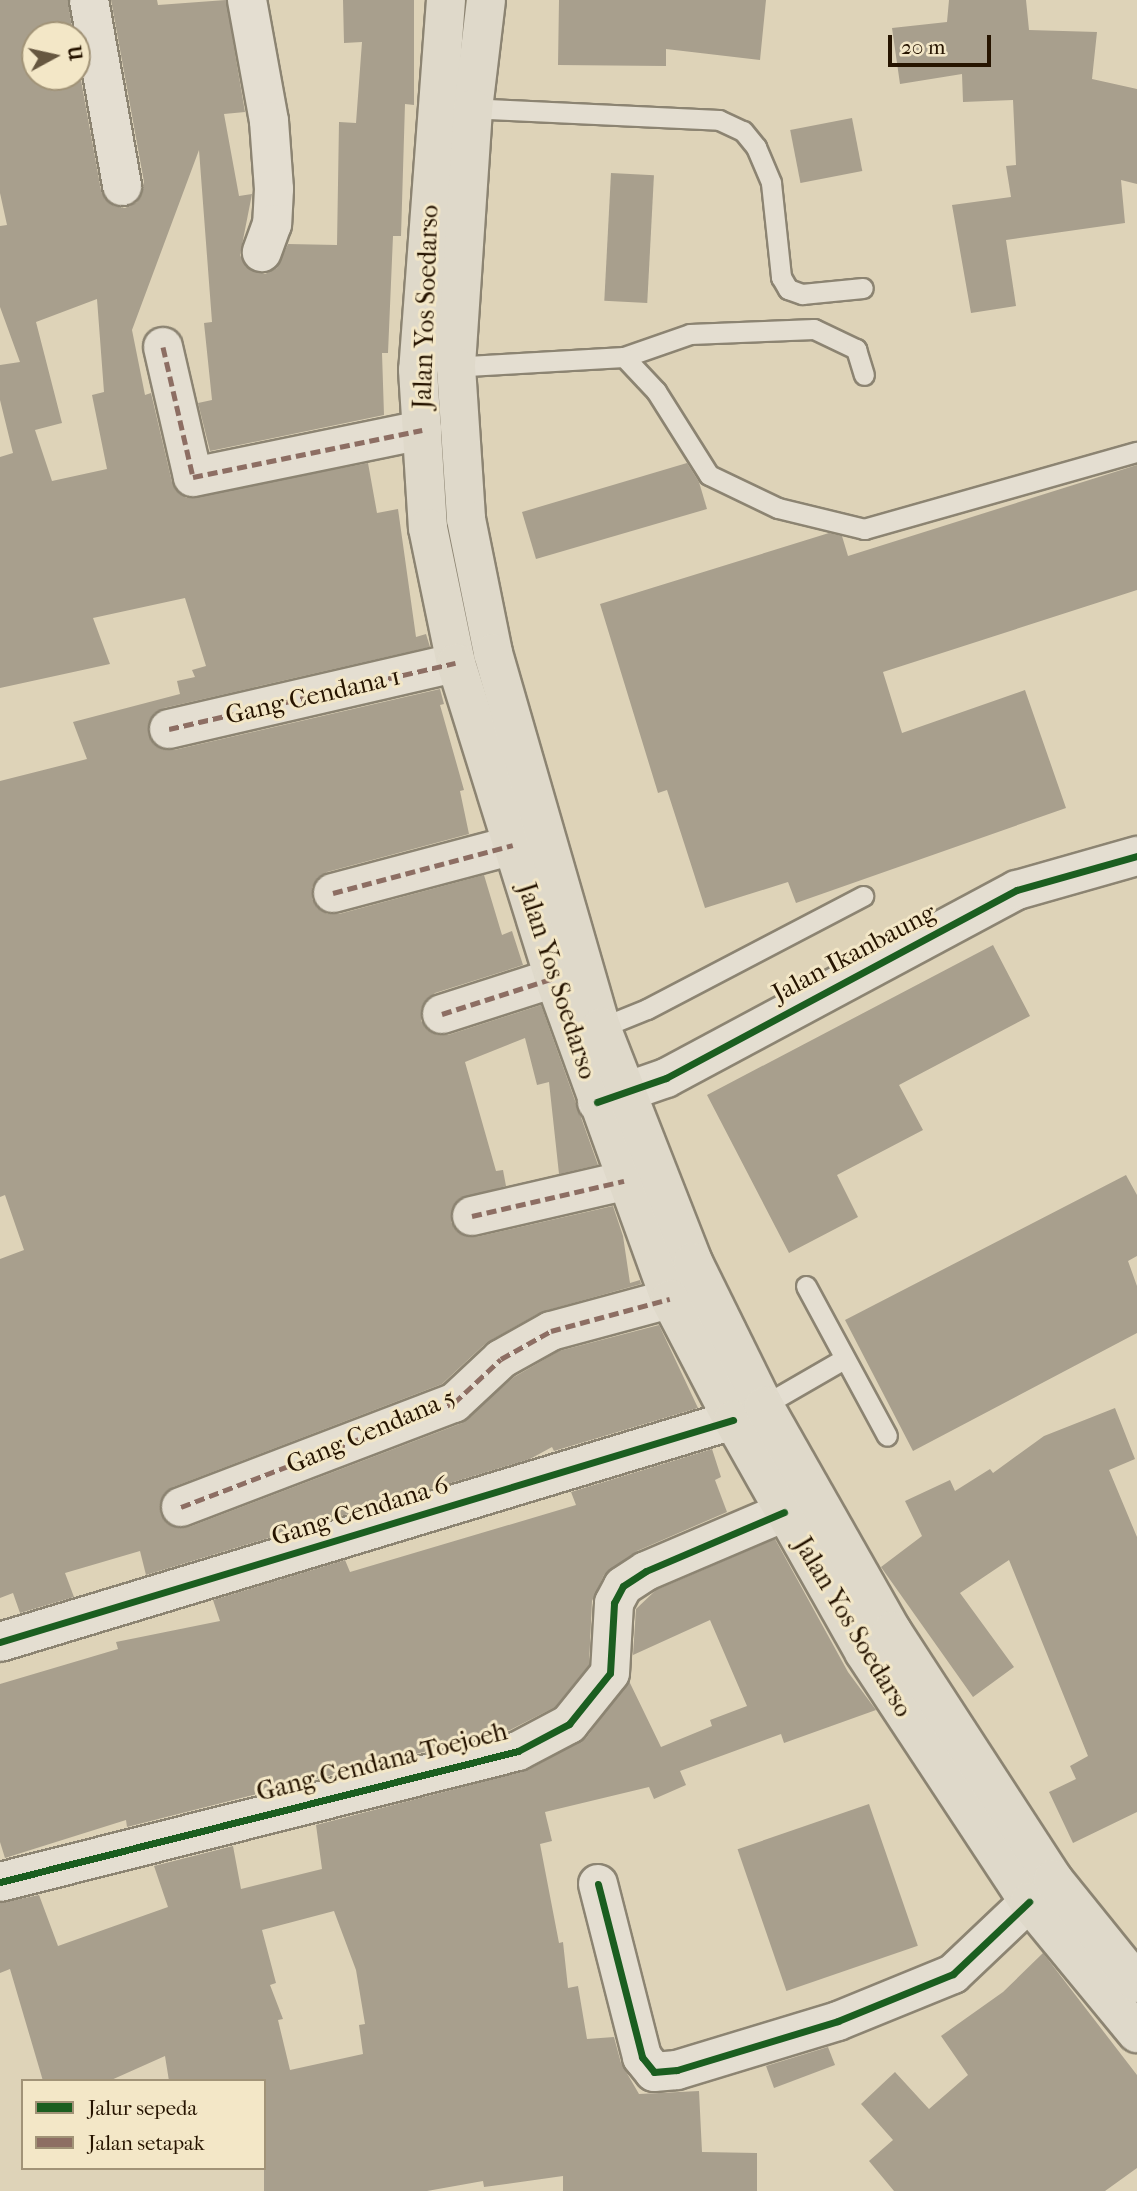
<!DOCTYPE html>
<html>
<head>
<meta charset="utf-8">
<style>
	body { margin:0 }
	#map { position:relative; width:1137px; height:2191px; overflow:hidden; background:#ded3b8; font-family:"IM FELL French Canon",serif }
	div>[style] { position:absolute }
	[style*='--x'] { left:calc(var(--x)*1px); top:calc(var(--y)*1px); width:calc(var(--w)*1px); rotate:calc(var(--a)*1deg) }
	.building>* { inset:0; background:#a89f8d; transform-origin:0 0 }
	.roads { filter:drop-shadow(2px 0 #8c8472) drop-shadow(-2px 0 #8c8472) drop-shadow(0 2px #8c8472) drop-shadow(0 -2px #8c8472) }
	.service>* { height:19px; margin:-9.5px; padding:0 9.5px; transform-origin:9.5px; border-radius:9.5px; background:#e4ded1 }
	.minor>* { height:38px; margin:-19px; padding:0 19px; transform-origin:19px; border-radius:19px; background:#e4ded1 }
	.trunk>* { height:38px; margin:-19px; padding:0 19px; transform-origin:19px; border-radius:19px; background:#dfd9ca }
	.quiet>* { height:5px; margin-top:-2.5px; transform-origin:0; background:repeating-linear-gradient(90deg,#8d6e63 0 10px,transparent 0 15px) }
	.cycleway>* { height:7px; margin:-3.5px; padding:0 3.5px; transform-origin:3.5px; border-radius:3.5px; background:#1b5e20 }
	span { translate:-50% -50%; white-space:nowrap; text-align:center; line-height:1.15; -webkit-text-stroke:6px #f3e7c7; paint-order:stroke }
	.street-label { font-size:26px; color:#261400 }
	.legend { position:absolute; left:21px; top:2079px; width:245px; height:91px; box-sizing:border-box; background:#f3e7c7; border:2px solid #a19377; margin:0; padding:9px 12px; list-style:none; font-size:21px; color:#261400 }
	.legend li { display:flex; align-items:center; gap:14px; height:35px }
	.legend b { width:35px; border:2px solid #a19377 }
	.north { position:absolute; left:21px; top:21px; width:70px; height:70px; box-sizing:border-box; background:#f3e7c7; border:2px solid #a19377; border-radius:50%; rotate:82deg; font-size:19px; font-weight:700; line-height:28px; text-align:center; color:#261400 }
	.north::after { content:''; display:block; margin:auto; width:24px; height:32px; background:#665740; clip-path:polygon(50% 0,100% 100%,50% 72%,0 100%) }
	.scale { position:absolute; left:888px; top:35px; width:103px; height:32px; box-sizing:border-box; border:4px solid #261400; border-top:0; padding-left:9px; font-size:21px; line-height:24px; white-space:nowrap; color:#261400; -webkit-text-stroke:5px #f3e7c7; paint-order:stroke }
</style>
</head>
<body>
<div id="map">
	<div class="building">
		<i style="clip-path:polygon(evenodd,0 0,68px 0,73px 35px,35px 35px,35px 77px,77px 77px,77px 58px,101px 190px,114px 206px,125px 208px,137px 202px,144px 182px,111px 0,157px 0,158px 5px,226px 0,245px 112px,224px 114px,239px 196px,252px 194px,240px 255px,246px 267px,265px 274px,277px 268px,288px 244px,337px 245px,339px 122px,356px 123px,362px 42px,344px 43px,343px 0,414px 0,414px 105px,405px 104px,401px 236px,393px 236px,388px 353px,382px 353px,384px 415px,210px 451px,198px 403px,212px 400px,204px 323px,212px 322px,199px 150px,132px 330px,145px 395px,151px 393px,172px 482px,186px 498px,368px 463px,377px 513px,398px 509px,416px 637px,426px 634px,430px 647px,164px 708px,154px 714px,148px 733px,154px 744px,174px 750px,440px 689px,444px 704px,440px 705px,464px 790px,460px 791px,469px 834px,327px 872px,312px 887px,312px 899px,327px 914px,339px 914px,484px 875px,502px 935px,512px 931px,523px 965px,435px 993px,421px 1009px,421px 1021px,437px 1035px,448px 1035px,541px 1005px,598px 1165px,559px 1174px,549px 1082px,537px 1085px,525px 1038px,465px 1062px,496px 1171px,503px 1170px,506px 1186px,458px 1200px,451px 1222px,457px 1231px,476px 1237px,613px 1206px,623px 1236px,630px 1283px,640px 1280px,641px 1284px,541px 1312px,486px 1343px,442px 1384px,173px 1487px,160px 1503px,161px 1515px,177px 1528px,189px 1527px,462px 1423px,514px 1377px,559px 1351px,659px 1325px,698px 1408px,554px 1451px,552px 1447px,530px 1459px,146px 1575px,140px 1551px,65px 1573px,74px 1597px,20px 1613px,13px 1593px,0 1598px,0 1259px,24px 1250px,5px 1195px,0 1197px,0 781px,87px 759px,73px 722px,180px 694px,177px 681px,195px 677px,192px 670px,206px 666px,185px 598px,93px 618px,110px 664px,0 688px,0 457px,13px 453px,0 400px,0 365px,20px 362px,0 307px,0 226px,7px 225px,0 193px,0 0,97px 299px,104px 392px,92px 395px,107px 469px,52px 481px,35px 430px,62px 423px,36px 322px,97px 299px)"></i>
		<i style="clip-path:polygon(559px 0,766px 0,760px 60px,666px 49px,666px 66px,558px 65px)"></i>
		<i style="clip-path:polygon(949px 0,1026px 0,1029px 30px,1097px 32px,1092px 79px,1137px 89px,1137px 184px,1121px 180px,1125px 223px,1006px 240px,1016px 306px,971px 313px,952px 205px,1011px 197px,1006px 166px,1016px 165px,1013px 100px,963px 102px,962px 74px,900px 84px,892px 28px,947px 22px)"></i>
		<i style="left:852px;top:118px;width:54px;height:63px;rotate:79deg"></i>
		<i style="left:611px;top:173px;width:43px;height:128px;rotate:3deg"></i>
		<i style="clip-path:polygon(687px 463px,699px 482px,707px 509px,536px 559px,522px 512px)"></i>
		<i style="clip-path:polygon(1137px 465px,1137px 590px,883px 672px,902px 733px,1025px 690px,1066px 808px,796px 903px,788px 882px,705px 908px,667px 790px,658px 793px,600px 604px,829px 533px,842px 536px,848px 556px)"></i>
		<i style="clip-path:polygon(993px 945px,1030px 1016px,899px 1085px,923px 1130px,837px 1175px,858px 1217px,789px 1253px,707px 1095px)"></i>
		<i style="clip-path:polygon(1126px 1175px,1137px 1195px,1137px 1256px,1128px 1261px,1137px 1286px,1137px 1333px,913px 1451px,845px 1320px)"></i>
		<i style="clip-path:polygon(1115px 1408px,1135px 1459px,1109px 1470px,1137px 1537px,1137px 1812px,1073px 1843px,1049px 1792px,1076px 1779px,1070px 1766px,1088px 1756px,1009px 1560px,960px 1593px,1014px 1667px,973px 1697px,881px 1567px,922px 1536px,905px 1501px,950px 1480px,955px 1491px,990px 1469px,993px 1473px,1044px 1436px)"></i>
		<i style="clip-path:polygon(712px 1449px,721px 1477px,715px 1480px,727px 1512px,637px 1551px,604px 1575px,592px 1601px,589px 1665px,555px 1707px,510px 1730px,127px 1827px,126px 1820px,5px 1858px,0 1842px,0 1684px,118px 1649px,116px 1642px,220px 1621px,213px 1600px,345px 1560px,350px 1572px,576px 1505px,571px 1492px)"></i>
		<i style="clip-path:polygon(evenodd,775px 1539px,848px 1672px,876px 1710px,784px 1743px,781px 1734px,680px 1771px,686px 1785px,654px 1799px,649px 1787px,545px 1812px,552px 1841px,540px 1844px,559px 1943px,563px 1942px,568px 1988px,578px 1986px,587px 2039px,614px 2037px,621px 2063px,639px 2094px,699px 2091px,702px 2152px,757px 2153px,757px 2191px,563px 2191px,563px 2176px,484px 2187px,483px 2181px,427px 2191px,264px 2191px,264px 2081px,169px 2081px,165px 2056px,109px 2081px,43px 2081px,10px 1969px,0 1973px,0 1903px,39px 1895px,58px 1946px,168px 1907px,154px 1866px,233px 1846px,241px 1889px,322px 1869px,316px 1825px,528px 1770px,586px 1738px,629px 1681px,661px 1747px,712px 1726px,710px 1720px,747px 1706px,710px 1620px,633px 1655px,636px 1609px,656px 1590px,775px 1539px,334px 1911px,356px 1970px,365px 2024px,359px 2025px,363px 2054px,290px 2070px,278px 2020px,283px 2019px,270px 1985px,276px 1983px,262px 1930px,334px 1911px)"></i>
		<i style="left:869px;top:1804px;width:150px;height:139px;rotate:71deg"></i>
		<i style="clip-path:polygon(1043px 1953px,1137px 2075px,1137px 2168px,1105px 2191px,894px 2191px,869px 2161px,893px 2140px,861px 2104px,895px 2072px,929px 2109px,968px 2075px,941px 2036px,1003px 1992px)"></i>
		<i style="clip-path:polygon(828px 2047px,835px 2065px,774px 2088px,766px 2066px)"></i>
	</div>
	<div class="roads">
		<div class="service">
			<i style="--x:467;--y:108;--w:252;--a:2.7"></i>
			<i style="--x:719;--y:120;--w:26;--a:25"></i>
			<i style="--x:743;--y:131;--w:21;--a:51"></i>
			<i style="--x:756;--y:147;--w:39;--a:67"></i>
			<i style="--x:771;--y:183;--w:95;--a:83.9"></i>
			<i style="--x:781;--y:277;--w:14;--a:60"></i>
			<i style="--x:788;--y:289;--w:15;--a:20"></i>
			<i style="--x:802;--y:294;--w:61;--a:-5.6"></i>
			<i style="--x:624;--y:357;--w:70;--a:-19.2"></i>
			<i style="--x:690;--y:334;--w:124;--a:-2.3"></i>
			<i style="--x:814;--y:329;--w:47;--a:25.5"></i>
			<i style="--x:856;--y:349;--w:27;--a:73"></i>
			<i style="--x:450;--y:367;--w:174;--a:-3.3"></i>
			<i style="--x:624;--y:357;--w:47;--a:46.7"></i>
			<i style="--x:656;--y:391;--w:99;--a:57.8"></i>
			<i style="--x:709;--y:475;--w:76;--a:25.6"></i>
			<i style="--x:778;--y:508;--w:89;--a:13.7"></i>
			<i style="--x:864;--y:529;--w:284;--a:-15.8"></i>
			<i style="--x:595;--y:1030;--w:56;--a:-22"></i>
			<i style="--x:647;--y:1009;--w:244;--a:-27.6"></i>
			<i style="--x:806;--y:1286;--w:170;--a:61.6"></i>
			<i style="--x:759;--y:1408;--w:98;--a:-30"></i>
		</div>
		<div class="minor">
			<i style="--x:89;--y:0;--w:189;--a:79.9"></i>
			<i style="--x:247;--y:0;--w:123;--a:79.7"></i>
			<i style="--x:269;--y:121;--w:68;--a:85.8"></i>
			<i style="--x:274;--y:189;--w:35;--a:93"></i>
			<i style="--x:272;--y:224;--w:30;--a:110"></i>
			<i style="--x:163;--y:347;--w:133;--a:77"></i>
			<i style="--x:193;--y:477;--w:234;--a:-11.6"></i>
			<i style="--x:169;--y:729;--w:294;--a:-13"></i>
			<i style="--x:333;--y:893;--w:186;--a:-14.9"></i>
			<i style="--x:442;--y:1014;--w:118;--a:-17.8"></i>
			<i style="--x:597;--y:1102;--w:73;--a:-19.2"></i>
			<i style="--x:666;--y:1078;--w:398;--a:-28.2"></i>
			<i style="--x:1017;--y:890;--w:125;--a:-15.8"></i>
			<i style="--x:472;--y:1216;--w:156;--a:-13"></i>
			<i style="--x:181;--y:1507;--w:292;--a:-20.9"></i>
			<i style="--x:454;--y:1403;--w:64;--a:-43.1"></i>
			<i style="--x:501;--y:1359;--w:57;--a:-29.2"></i>
			<i style="--x:551;--y:1331;--w:123;--a:-15.1"></i>
			<i style="--x:0;--y:1642;--w:766;--a:-16.85"></i>
			<i style="--x:0;--y:1882;--w:534;--a:-14.19"></i>
			<i style="--x:518;--y:1751;--w:58;--a:-27.9"></i>
			<i style="--x:569;--y:1724;--w:65;--a:-51.2"></i>
			<i style="--x:610;--y:1673;--w:70;--a:-86.7"></i>
			<i style="--x:614;--y:1603;--w:19;--a:-62"></i>
			<i style="--x:623;--y:1586;--w:27;--a:-33"></i>
			<i style="--x:646;--y:1571;--w:150;--a:-23.1"></i>
			<i style="--x:598;--y:1884;--w:179;--a:75.7"></i>
			<i style="--x:642;--y:2057;--w:19;--a:51"></i>
			<i style="--x:654;--y:2072;--w:23;--a:-5"></i>
			<i style="--x:677;--y:2070;--w:168;--a:-16.9"></i>
			<i style="--x:838;--y:2021;--w:124;--a:-22.2"></i>
			<i style="--x:953;--y:1974;--w:105;--a:-43.5"></i>
		</div>
		<div class="trunk">
			<i style="--x:446;--y:0;--w:371;--a:94.3"></i>
			<i style="--x:418;--y:370;--w:158;--a:86.4"></i>
			<i style="--x:428;--y:528;--w:138;--a:78.3"></i>
			<i style="--x:456;--y:663;--w:330;--a:72.7"></i>
			<i style="--x:554;--y:978;--w:341;--a:70.1"></i>
			<i style="--x:670;--y:1299;--w:136;--a:62.5"></i>
			<i style="--x:733;--y:1420;--w:266;--a:60.5"></i>
			<i style="--x:864;--y:1652;--w:300;--a:56.6"></i>
			<i style="--x:1029;--y:1902;--w:170;--a:50.5"></i>
			<i style="--x:486;--y:0;--w:110;--a:96.8"></i>
			<i style="--x:473;--y:109;--w:259;--a:93.8"></i>
			<i style="--x:456;--y:367;--w:152;--a:86.2"></i>
			<i style="--x:466;--y:519;--w:137;--a:78.6"></i>
			<i style="--x:493;--y:653;--w:389;--a:73.9"></i>
			<i style="--x:601;--y:1027;--w:252;--a:68.6"></i>
			<i style="--x:693;--y:1262;--w:161;--a:63.8"></i>
			<i style="--x:764;--y:1406;--w:259;--a:60.4"></i>
			<i style="--x:892;--y:1631;--w:296;--a:57"></i>
			<i style="--x:1053;--y:1879;--w:134;--a:51.1"></i>
		</div>
	</div>
	<div class="quiet">
		<i style="--x:163;--y:347;--w:133;--a:77"></i>
		<i style="--x:193;--y:477;--w:234;--a:-11.6"></i>
		<i style="--x:169;--y:729;--w:294;--a:-13"></i>
		<i style="--x:333;--y:893;--w:186;--a:-14.9"></i>
		<i style="--x:442;--y:1014;--w:118;--a:-17.8"></i>
		<i style="--x:472;--y:1216;--w:156;--a:-13"></i>
		<i style="--x:181;--y:1507;--w:292;--a:-20.9"></i>
		<i style="--x:454;--y:1403;--w:64;--a:-43.1"></i>
		<i style="--x:501;--y:1359;--w:57;--a:-29.2"></i>
		<i style="--x:551;--y:1331;--w:123;--a:-15.1"></i>
	</div>
	<div class="cycleway">
		<i style="--x:597;--y:1102;--w:73;--a:-19.2"></i>
		<i style="--x:666;--y:1078;--w:398;--a:-28.2"></i>
		<i style="--x:1017;--y:890;--w:125;--a:-15.8"></i>
		<i style="--x:0;--y:1642;--w:766;--a:-16.85"></i>
		<i style="--x:0;--y:1882;--w:534;--a:-14.19"></i>
		<i style="--x:518;--y:1751;--w:58;--a:-27.9"></i>
		<i style="--x:569;--y:1724;--w:65;--a:-51.2"></i>
		<i style="--x:610;--y:1673;--w:70;--a:-86.7"></i>
		<i style="--x:614;--y:1603;--w:19;--a:-62"></i>
		<i style="--x:623;--y:1586;--w:27;--a:-33"></i>
		<i style="--x:646;--y:1571;--w:150;--a:-23.1"></i>
		<i style="--x:598;--y:1884;--w:179;--a:75.7"></i>
		<i style="--x:642;--y:2057;--w:19;--a:51"></i>
		<i style="--x:654;--y:2072;--w:23;--a:-5"></i>
		<i style="--x:677;--y:2070;--w:168;--a:-16.9"></i>
		<i style="--x:838;--y:2021;--w:124;--a:-22.2"></i>
		<i style="--x:953;--y:1974;--w:105;--a:-43.5"></i>
	</div>
	<div class="street-label">
		<span style="left:426px;top:307px;rotate:-88deg">Jalan Yos Soedarso</span>
		<span style="left:313px;top:696px;rotate:-13deg">Gang Cendana 1</span>
		<span style="left:854px;top:953px;rotate:-28deg">Jalan Ikanbaung</span>
		<span style="left:557px;top:981px;rotate:72deg">Jalan Yos Soedarso</span>
		<span style="left:371px;top:1431px;rotate:-23deg">Gang Cendana 5</span>
		<span style="left:360px;top:1511px;rotate:-17deg">Gang Cendana 6</span>
		<span style="left:853px;top:1627px;rotate:59deg">Jalan Yos Soedarso</span>
		<span style="left:382px;top:1762px;rotate:-14deg">Gang Cendana Toejoeh</span>
	</div>
	<ul class="legend">
	<li><b style="height:9px;background:#1b5e20"></b>Jalur sepeda</li>
	<li><b style="height:9px;background:#8d6e63"></b>Jalan setapak</li>
	</ul>
	<div class="north">U</div>
	<div class="scale">20 m</div>
</div>
</body>
</html>
